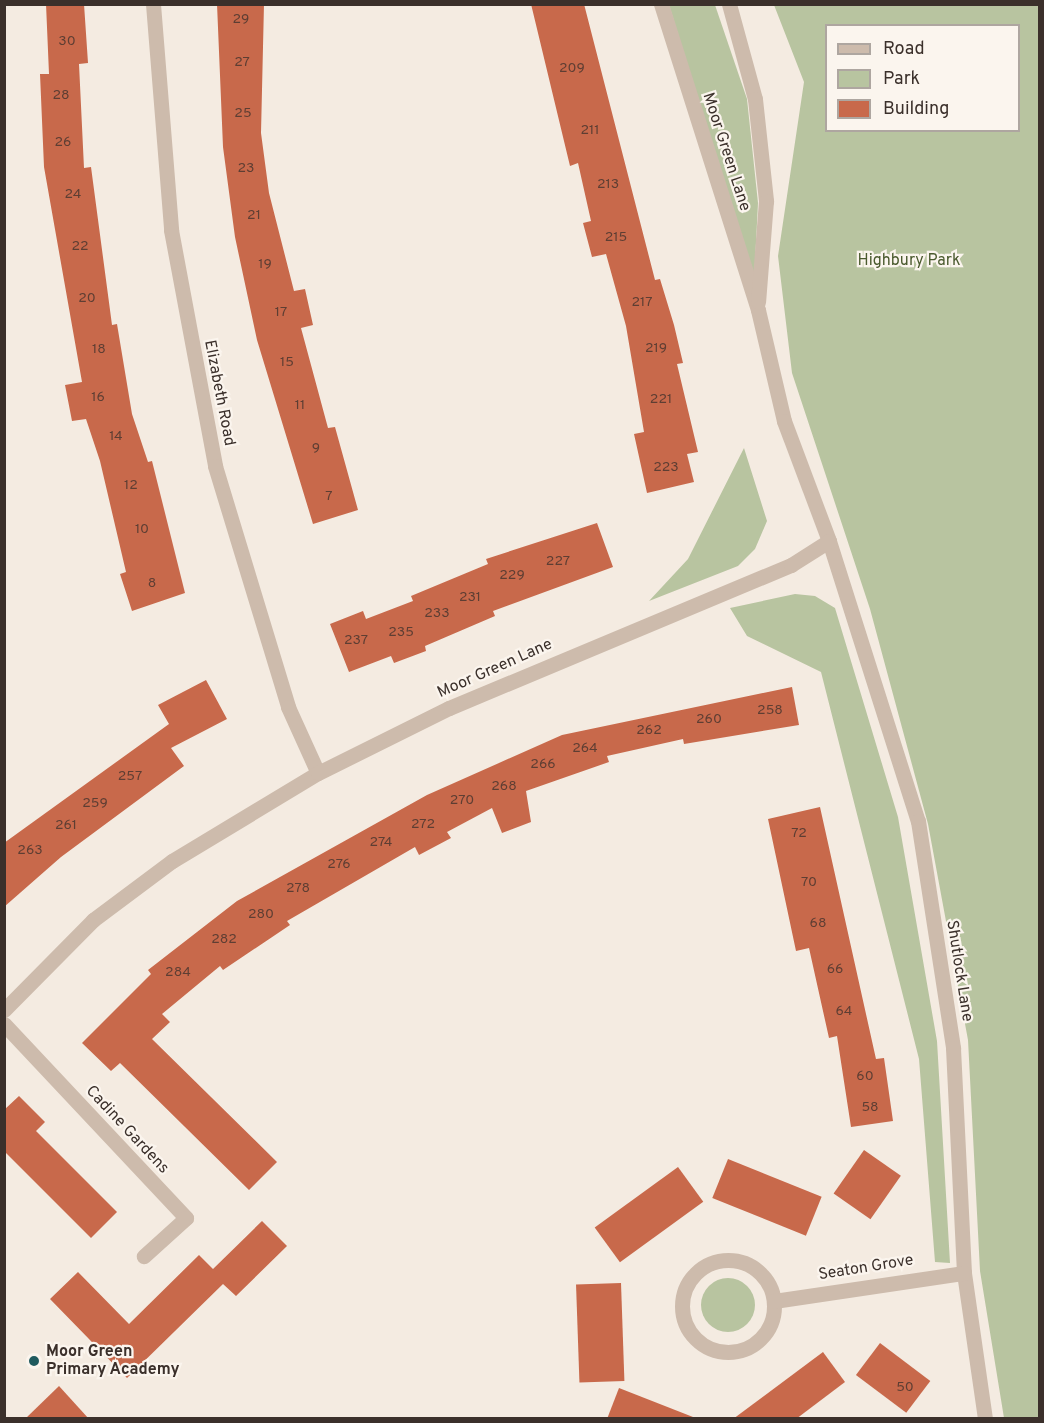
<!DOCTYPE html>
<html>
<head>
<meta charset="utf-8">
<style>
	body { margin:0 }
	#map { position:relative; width:1044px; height:1423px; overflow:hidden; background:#f4ebe1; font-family:Overpass,sans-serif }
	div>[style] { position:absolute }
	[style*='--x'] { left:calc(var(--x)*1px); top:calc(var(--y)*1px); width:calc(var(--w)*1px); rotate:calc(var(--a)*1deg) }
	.green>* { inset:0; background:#b8c4a0 }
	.round { border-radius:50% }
	.building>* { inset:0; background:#c8694b; transform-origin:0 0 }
	.minor>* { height:15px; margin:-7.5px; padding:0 7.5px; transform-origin:7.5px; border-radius:7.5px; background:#cdbbac }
	.minor>.ring { margin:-7.5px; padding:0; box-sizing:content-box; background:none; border:15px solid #cdbbac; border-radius:50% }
	.dots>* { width:16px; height:16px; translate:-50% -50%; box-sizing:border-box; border:3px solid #fbf5ee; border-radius:50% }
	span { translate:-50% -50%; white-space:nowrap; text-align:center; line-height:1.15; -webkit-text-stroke:4.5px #fbf5ee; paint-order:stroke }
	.number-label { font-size:14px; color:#5e3e33 }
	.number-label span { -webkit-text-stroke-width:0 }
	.street-label { font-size:16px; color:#3b302b }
	.park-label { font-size:16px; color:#4a5a2e }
	.poi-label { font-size:16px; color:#3b302b; font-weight:700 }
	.left { translate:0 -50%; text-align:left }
	.frame { position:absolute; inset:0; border:6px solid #3b302b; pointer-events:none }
	.legend { position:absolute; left:825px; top:24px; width:195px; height:108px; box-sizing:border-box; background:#fbf5ee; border:2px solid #aea6a0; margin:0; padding:8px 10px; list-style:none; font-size:18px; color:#3b302b }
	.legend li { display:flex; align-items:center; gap:12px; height:30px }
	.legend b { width:30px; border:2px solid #aea6a0 }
</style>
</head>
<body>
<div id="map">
	<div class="green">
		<i style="clip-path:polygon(669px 5px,715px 5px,747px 99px,758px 203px,754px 282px)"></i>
		<i style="clip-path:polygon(evenodd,774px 5px,1039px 5px,1039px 1418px,1004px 1418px,980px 1271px,968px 1040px,928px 824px,870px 609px,792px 373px,778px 256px,804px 82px,774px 5px,826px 26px,1018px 26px,1018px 130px,826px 130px,826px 26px)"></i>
		<i style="clip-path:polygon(744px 448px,767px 521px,755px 549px,738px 566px,649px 601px,688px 559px)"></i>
		<i style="clip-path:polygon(795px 594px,815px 596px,835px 608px,898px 817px,937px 1041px,950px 1263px,935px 1262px,919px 1059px,821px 672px,747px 636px,730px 608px)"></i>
		<i class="round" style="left:701px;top:1278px;width:54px;height:54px"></i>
	</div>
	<div class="building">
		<i style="clip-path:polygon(46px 4px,84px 4px,88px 63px,79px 64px,84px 168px,91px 167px,112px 325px,117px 324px,132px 414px,148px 462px,152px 461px,185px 593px,132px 611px,120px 574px,126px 572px,100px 461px,86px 419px,72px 421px,65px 385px,82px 382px,44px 167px,40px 74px,49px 74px)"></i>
		<i style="clip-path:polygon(217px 4px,264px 4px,261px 133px,269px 193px,294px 291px,305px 289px,313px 325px,301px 328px,328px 428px,335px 427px,358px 510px,313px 524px,257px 340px,235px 237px,223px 147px)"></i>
		<i style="clip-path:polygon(531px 4px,584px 4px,655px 280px,660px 279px,674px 325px,683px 363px,677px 364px,698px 452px,687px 454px,694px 482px,647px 493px,634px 434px,644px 432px,626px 326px,606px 254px,592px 257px,583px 223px,591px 221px,578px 163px,570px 166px)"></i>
		<i style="clip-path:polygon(597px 523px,613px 567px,493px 611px,495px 616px,425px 646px,426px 651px,394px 663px,391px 656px,349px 672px,330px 624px,363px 611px,366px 619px,413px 601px,411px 596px,488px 564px,486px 559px)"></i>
		<i style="clip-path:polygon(206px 680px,227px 719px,171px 748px,184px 766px,61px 857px,4px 907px,4px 843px,169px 724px,158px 705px)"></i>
		<i style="clip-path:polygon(792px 687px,799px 725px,684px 744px,683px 739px,607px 756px,609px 762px,526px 791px,531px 822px,502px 833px,492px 808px,447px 832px,451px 838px,419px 855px,415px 847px,287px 921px,290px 925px,223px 970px,220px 966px,162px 1014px,170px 1022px,152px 1039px,277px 1162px,249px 1190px,120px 1063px,111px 1071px,82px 1043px,151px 974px,148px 970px,237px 901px,427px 795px,562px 735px)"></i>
		<i style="clip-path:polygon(820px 807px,876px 1059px,884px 1058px,893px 1121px,851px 1127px,837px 1036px,829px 1038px,809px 948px,796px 951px,768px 819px)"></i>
		<i style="clip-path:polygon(19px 1096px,45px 1122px,36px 1131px,117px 1212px,91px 1238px,4px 1151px,4px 1110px)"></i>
		<i style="left:864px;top:1150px;width:45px;height:53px;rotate:35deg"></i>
		<i style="left:728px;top:1159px;width:101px;height:42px;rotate:22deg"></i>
		<i style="left:678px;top:1167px;width:43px;height:103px;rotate:54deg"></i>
		<i style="clip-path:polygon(262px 1221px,287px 1246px,236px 1296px,223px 1284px,127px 1378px,50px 1299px,78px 1272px,129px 1324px,199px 1255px,213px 1269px)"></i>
		<i style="left:621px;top:1283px;width:98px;height:45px;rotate:88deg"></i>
		<i style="left:880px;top:1343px;width:63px;height:40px;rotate:37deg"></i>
		<i style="clip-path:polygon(823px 1352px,845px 1382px,796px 1419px,733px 1419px)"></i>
		<i style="clip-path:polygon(59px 1386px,89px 1419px,25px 1419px)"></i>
		<i style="clip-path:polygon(619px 1388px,693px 1417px,693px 1419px,607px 1419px)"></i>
	</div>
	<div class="minor">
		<i style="--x:153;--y:4;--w:227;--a:85.4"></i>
		<i style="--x:171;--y:230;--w:240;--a:79.4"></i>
		<i style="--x:215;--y:466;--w:252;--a:73.1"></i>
		<i style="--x:288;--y:707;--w:72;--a:65.6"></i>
		<i style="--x:661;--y:4;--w:321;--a:72.4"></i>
		<i style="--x:758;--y:310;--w:114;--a:76.8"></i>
		<i style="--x:784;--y:421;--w:128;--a:69.4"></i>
		<i style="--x:829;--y:541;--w:294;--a:72.4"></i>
		<i style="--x:918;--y:821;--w:230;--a:81.2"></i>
		<i style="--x:953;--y:1048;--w:225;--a:87.2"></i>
		<i style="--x:964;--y:1273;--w:147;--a:81.8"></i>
		<i style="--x:729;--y:4;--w:98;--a:74.7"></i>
		<i style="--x:755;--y:99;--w:103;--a:83.8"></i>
		<i style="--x:766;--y:201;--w:101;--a:94.5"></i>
		<i style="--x:4;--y:1010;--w:127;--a:-45.3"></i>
		<i style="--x:93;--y:920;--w:99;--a:-36.8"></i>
		<i style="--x:172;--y:861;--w:170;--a:-31.1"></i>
		<i style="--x:318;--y:773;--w:146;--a:-26.4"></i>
		<i style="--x:449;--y:708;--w:371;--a:-22.7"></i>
		<i style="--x:791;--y:565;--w:45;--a:-32.3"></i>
		<i style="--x:4;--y:1024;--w:266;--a:46.8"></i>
		<i style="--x:186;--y:1218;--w:57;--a:137.9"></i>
		<i class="ring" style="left:682px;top:1260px;width:77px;height:77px"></i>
		<i style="--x:774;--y:1301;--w:192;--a:-8.4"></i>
	</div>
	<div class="dots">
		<i style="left:34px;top:1361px;background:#1f5a5e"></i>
	</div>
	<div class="number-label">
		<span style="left:241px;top:20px">29</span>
		<span style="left:67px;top:42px">30</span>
		<span style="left:242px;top:63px">27</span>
		<span style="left:572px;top:69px">209</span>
		<span style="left:61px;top:96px">28</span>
		<span style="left:243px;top:114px">25</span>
		<span style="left:590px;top:131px">211</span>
		<span style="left:63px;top:143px">26</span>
		<span style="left:246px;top:169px">23</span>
		<span style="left:608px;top:185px">213</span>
		<span style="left:73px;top:195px">24</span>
		<span style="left:254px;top:216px">21</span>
		<span style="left:616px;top:238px">215</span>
		<span style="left:80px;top:247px">22</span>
		<span style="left:265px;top:265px">19</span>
		<span style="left:87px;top:299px">20</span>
		<span style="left:642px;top:303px">217</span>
		<span style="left:281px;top:313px">17</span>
		<span style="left:656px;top:349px">219</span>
		<span style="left:99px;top:350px">18</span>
		<span style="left:287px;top:363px">15</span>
		<span style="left:98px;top:398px">16</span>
		<span style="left:661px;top:400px">221</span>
		<span style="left:300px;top:406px">11</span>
		<span style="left:116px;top:437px">14</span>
		<span style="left:316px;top:449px">9</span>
		<span style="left:666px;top:468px">223</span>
		<span style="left:131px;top:486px">12</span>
		<span style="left:329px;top:497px">7</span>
		<span style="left:142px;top:530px">10</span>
		<span style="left:558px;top:562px">227</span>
		<span style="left:512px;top:576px">229</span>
		<span style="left:152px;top:584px">8</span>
		<span style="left:470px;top:598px">231</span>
		<span style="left:437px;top:614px">233</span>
		<span style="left:401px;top:633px">235</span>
		<span style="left:356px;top:641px">237</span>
		<span style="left:770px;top:711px">258</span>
		<span style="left:709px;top:720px">260</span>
		<span style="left:649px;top:731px">262</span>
		<span style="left:585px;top:749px">264</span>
		<span style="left:543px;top:765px">266</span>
		<span style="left:130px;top:777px">257</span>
		<span style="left:504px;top:787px">268</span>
		<span style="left:462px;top:801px">270</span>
		<span style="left:95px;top:804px">259</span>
		<span style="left:423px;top:825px">272</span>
		<span style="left:66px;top:826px">261</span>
		<span style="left:799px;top:834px">72</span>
		<span style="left:381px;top:843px">274</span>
		<span style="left:30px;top:851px">263</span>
		<span style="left:339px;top:865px">276</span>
		<span style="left:809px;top:883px">70</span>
		<span style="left:298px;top:889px">278</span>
		<span style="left:261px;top:915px">280</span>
		<span style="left:818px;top:924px">68</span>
		<span style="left:224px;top:940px">282</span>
		<span style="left:835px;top:970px">66</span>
		<span style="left:178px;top:973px">284</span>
		<span style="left:844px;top:1012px">64</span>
		<span style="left:865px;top:1077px">60</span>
		<span style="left:870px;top:1108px">58</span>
		<span style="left:905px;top:1388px">50</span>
	</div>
	<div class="street-label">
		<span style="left:726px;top:152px;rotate:72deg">Moor Green Lane</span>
		<span style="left:219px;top:393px;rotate:79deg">Elizabeth Road</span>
		<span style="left:495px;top:669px;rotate:-24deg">Moor Green Lane</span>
		<span style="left:959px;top:971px;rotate:81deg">Shutlock Lane</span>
		<span style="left:127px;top:1130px;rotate:47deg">Cadine Gardens</span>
		<span style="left:866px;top:1268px;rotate:-9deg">Seaton Grove</span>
	</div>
	<div class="park-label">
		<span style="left:909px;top:261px">Highbury Park</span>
	</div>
	<div class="poi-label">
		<span class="left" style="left:46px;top:1361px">Moor Green<br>Primary Academy</span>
	</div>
	<div class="frame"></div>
	<ul class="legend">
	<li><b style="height:8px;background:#cdbbac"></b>Road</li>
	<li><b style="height:16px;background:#b8c4a0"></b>Park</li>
	<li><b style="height:16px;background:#c8694b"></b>Building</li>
	</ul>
</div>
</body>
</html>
